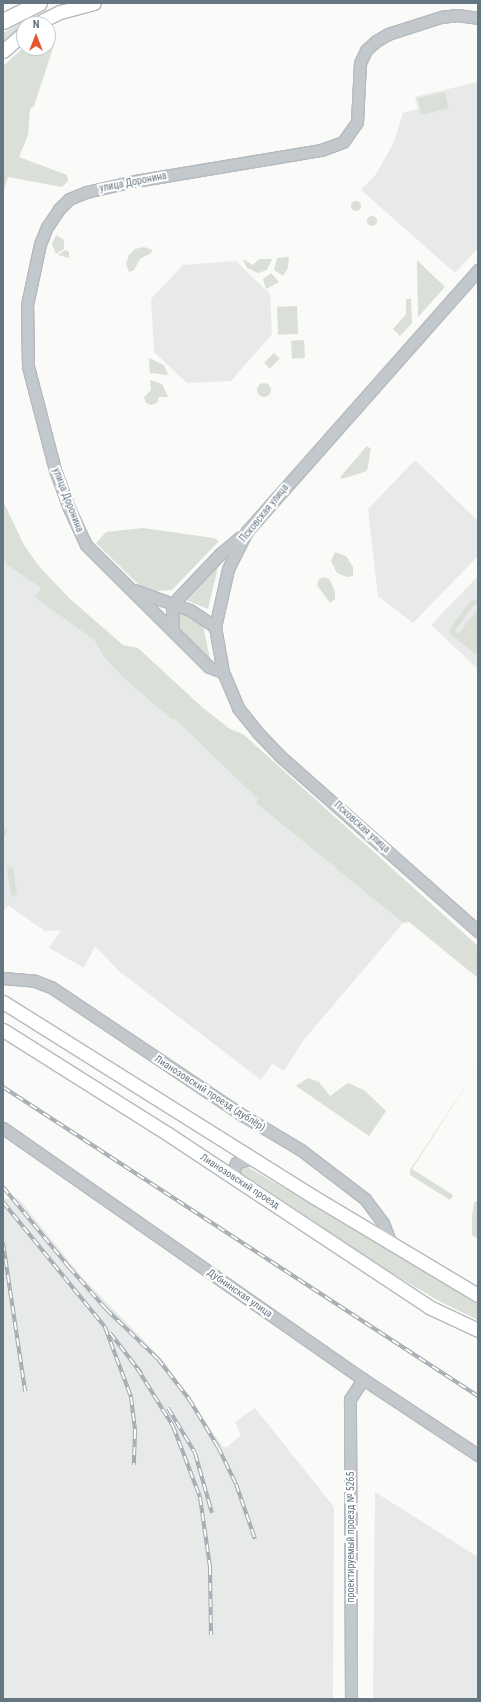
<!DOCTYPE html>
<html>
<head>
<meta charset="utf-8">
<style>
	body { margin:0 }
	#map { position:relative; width:481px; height:1702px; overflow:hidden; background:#fafaf8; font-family:"Roboto Condensed",sans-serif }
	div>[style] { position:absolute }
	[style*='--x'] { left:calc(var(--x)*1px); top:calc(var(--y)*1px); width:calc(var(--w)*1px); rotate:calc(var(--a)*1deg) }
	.built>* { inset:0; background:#e8e9e9 }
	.green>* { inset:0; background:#dadfd7; transform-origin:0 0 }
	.round { border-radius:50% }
	.roads { filter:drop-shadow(1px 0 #b5babe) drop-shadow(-1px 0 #b5babe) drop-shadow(0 1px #b5babe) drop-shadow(0 -1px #b5babe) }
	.minor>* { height:11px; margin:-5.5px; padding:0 5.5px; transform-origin:5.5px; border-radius:5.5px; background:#c3c8cc }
	.major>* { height:13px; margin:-6.5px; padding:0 6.5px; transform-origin:6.5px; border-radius:6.5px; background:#fff }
	.highway>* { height:15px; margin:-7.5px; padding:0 7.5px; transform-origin:7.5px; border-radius:7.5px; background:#fff }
	.rail>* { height:4px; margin-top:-2px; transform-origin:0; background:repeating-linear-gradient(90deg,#fff 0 8px,#a2aab0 0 16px); box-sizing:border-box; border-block:1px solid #a2aab0 }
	span { translate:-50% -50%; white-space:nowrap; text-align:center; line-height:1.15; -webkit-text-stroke:4px #fff; paint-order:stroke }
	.street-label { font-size:10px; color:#657683 }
	.frame { position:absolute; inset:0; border:4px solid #657683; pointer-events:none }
	.north { position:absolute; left:16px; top:16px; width:40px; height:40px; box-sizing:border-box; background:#fff; border:1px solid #c1c8cd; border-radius:50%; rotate:0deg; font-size:11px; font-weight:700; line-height:16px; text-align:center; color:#657683 }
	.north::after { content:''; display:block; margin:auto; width:14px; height:18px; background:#e4572e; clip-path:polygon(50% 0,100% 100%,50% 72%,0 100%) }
</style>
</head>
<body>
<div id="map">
	<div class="built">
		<i style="clip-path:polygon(477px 82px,478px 248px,455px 273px,361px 190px,376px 174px,393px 144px,403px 113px,418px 109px,415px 97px)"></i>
		<i style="clip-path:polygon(236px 261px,270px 294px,272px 334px,231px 381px,187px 383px,154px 352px,151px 299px,183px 265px)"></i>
		<i style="clip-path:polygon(415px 460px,478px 521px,478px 556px,413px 623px,378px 596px,368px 509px)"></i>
		<i style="clip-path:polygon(3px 558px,6px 564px,41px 588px,94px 640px,105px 659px,172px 720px,175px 719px,259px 799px,256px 803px,403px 923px,303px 1041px,284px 1071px,272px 1064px,261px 1080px,119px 971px,95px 946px,84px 968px,49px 948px,61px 930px,45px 931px,9px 906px,3px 911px)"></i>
		<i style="clip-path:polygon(478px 576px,478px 669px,431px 625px)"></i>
		<i style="clip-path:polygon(18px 1198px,82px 1277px,163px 1360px,223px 1447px,227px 1447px,241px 1435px,235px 1422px,255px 1408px,334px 1507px,333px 1699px,3px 1699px,3px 1199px)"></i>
		<i style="clip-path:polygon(375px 1492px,478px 1557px,478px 1699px,373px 1699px)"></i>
	</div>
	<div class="green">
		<i style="clip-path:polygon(22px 22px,21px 29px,3px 46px,3px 33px)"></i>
		<i style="clip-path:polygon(49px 34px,55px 42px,34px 106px,30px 109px,28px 135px,19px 157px,67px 175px,68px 181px,62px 187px,8px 177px,3px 193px,3px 66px,24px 47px,48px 48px)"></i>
		<i style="left:445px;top:92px;width:17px;height:28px;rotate:77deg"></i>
		<i class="round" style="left:351px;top:201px;width:10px;height:10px"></i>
		<i class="round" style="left:367px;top:216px;width:10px;height:10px"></i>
		<i style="clip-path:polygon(56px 235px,64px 240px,64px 249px,56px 254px,52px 244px)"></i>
		<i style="clip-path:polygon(144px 247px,153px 250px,151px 253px,140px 259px,134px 270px,129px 272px,126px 264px,129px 255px,135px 249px)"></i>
		<i style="clip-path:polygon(65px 250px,69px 252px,69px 258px,58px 255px)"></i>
		<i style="clip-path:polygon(289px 257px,288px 268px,283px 276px,274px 270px,277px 258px)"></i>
		<i style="clip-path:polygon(243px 259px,253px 265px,259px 259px,272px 259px,267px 270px,258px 273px,247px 268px)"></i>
		<i style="clip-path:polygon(417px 260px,445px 287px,418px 317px)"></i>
		<i style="clip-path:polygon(271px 273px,279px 282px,266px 289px,263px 279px)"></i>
		<i style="clip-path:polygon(406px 299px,411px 299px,412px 323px,400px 336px,393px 329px,406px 314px)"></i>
		<i style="left:297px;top:306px;width:28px;height:20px;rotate:88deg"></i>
		<i style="left:304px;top:340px;width:18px;height:13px;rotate:87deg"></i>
		<i style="left:274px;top:353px;width:8px;height:14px;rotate:45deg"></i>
		<i style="clip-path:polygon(149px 358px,164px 365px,168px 375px,150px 373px)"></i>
		<i style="clip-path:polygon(150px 380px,162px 384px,168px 397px,159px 397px,157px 403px,151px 405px,146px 403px,144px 397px,151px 390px)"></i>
		<i class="round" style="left:257px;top:383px;width:14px;height:14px"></i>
		<i style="clip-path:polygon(367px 446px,371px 449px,367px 471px,342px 479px,340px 477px)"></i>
		<i style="clip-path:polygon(3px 501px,24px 545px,38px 565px,69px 598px,123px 645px,138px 648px,203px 708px,230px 729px,243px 734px,478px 946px,478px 978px,409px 922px,403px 923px,256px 803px,258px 799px,175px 719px,172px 720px,123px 677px,104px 657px,94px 640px,35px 597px,41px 588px,6px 564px,3px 558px)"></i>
		<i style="clip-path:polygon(143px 528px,214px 538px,219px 541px,172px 590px,156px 591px,139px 585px,96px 543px,106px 532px)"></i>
		<i style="clip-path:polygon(335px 552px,346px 556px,353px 567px,353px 576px,347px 577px,337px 573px,331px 561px)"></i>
		<i style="clip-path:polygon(219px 563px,208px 609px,183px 599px)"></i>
		<i style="clip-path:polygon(325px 577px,330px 580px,335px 592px,335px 599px,330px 603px,317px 585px,319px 579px)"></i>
		<i style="clip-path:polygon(478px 599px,478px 604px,474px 605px,455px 630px,458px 634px,478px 609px,478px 656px,450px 634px,450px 629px,471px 600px)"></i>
		<i style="clip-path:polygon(183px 612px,202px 621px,211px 663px,177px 630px,176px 615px)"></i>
		<i style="left:3px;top:828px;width:5px;height:36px;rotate:22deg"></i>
		<i style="clip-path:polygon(13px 867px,17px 894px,14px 897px,11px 895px,7px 868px)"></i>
		<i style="clip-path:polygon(478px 1067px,412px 1169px,453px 1195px,450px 1200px,410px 1175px,410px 1170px)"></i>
		<i style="clip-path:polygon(308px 1078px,319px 1082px,330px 1096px,348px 1083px,364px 1090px,386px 1111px,369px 1136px,296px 1086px)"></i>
		<i style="clip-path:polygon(243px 1164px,478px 1302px,478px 1320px,437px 1300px,382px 1267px,237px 1170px)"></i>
		<i style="clip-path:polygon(478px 1201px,478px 1239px,472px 1235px,472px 1217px,474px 1202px)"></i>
	</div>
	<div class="roads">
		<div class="minor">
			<i style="--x:478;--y:270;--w:349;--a:131.5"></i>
			<i style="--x:247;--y:531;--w:42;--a:116.6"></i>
			<i style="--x:228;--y:569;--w:59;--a:102.6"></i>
			<i style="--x:215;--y:627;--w:46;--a:79.9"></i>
			<i style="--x:223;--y:672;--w:39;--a:67"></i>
			<i style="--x:238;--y:708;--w:32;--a:51"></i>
			<i style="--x:258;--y:733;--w:32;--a:46"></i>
			<i style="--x:280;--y:756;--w:264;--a:41.5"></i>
			<i style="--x:134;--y:590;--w:59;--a:19.7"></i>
			<i style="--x:190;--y:610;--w:30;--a:34"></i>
			<i style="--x:173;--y:631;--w:21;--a:-93"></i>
			<i style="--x:172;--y:610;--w:13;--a:-63"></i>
			<i style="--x:178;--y:598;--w:61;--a:-46.3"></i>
			<i style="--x:220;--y:554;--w:26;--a:-40"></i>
			<i style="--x:223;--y:672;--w:15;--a:-160"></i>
			<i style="--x:209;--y:667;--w:173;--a:-135.2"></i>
			<i style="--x:86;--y:545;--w:41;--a:-114.7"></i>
			<i style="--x:69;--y:508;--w:40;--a:-110.2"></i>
			<i style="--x:55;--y:470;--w:107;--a:-104.6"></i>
			<i style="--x:28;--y:366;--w:61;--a:-90.9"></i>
			<i style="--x:27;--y:305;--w:62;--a:-78"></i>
			<i style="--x:40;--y:244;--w:18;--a:-68"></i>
			<i style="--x:47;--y:227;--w:22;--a:-56"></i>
			<i style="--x:59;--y:209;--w:14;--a:-45"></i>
			<i style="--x:69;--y:199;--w:18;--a:-22"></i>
			<i style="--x:86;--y:192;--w:50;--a:-12.7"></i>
			<i style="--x:135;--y:181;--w:189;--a:-9.5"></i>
			<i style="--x:321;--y:150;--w:23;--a:-20"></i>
			<i style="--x:343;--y:142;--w:24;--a:-55"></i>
			<i style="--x:357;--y:122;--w:59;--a:-87.1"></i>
			<i style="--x:360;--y:63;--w:14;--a:-65"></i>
			<i style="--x:366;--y:50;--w:13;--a:-42"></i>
			<i style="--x:376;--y:41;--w:14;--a:-30"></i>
			<i style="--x:388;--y:34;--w:56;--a:-17.8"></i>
			<i style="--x:441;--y:17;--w:16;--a:-7"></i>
			<i style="--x:457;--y:15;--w:21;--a:8"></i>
			<i style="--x:3;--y:978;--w:32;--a:5"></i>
			<i style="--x:35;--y:981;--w:17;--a:21"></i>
			<i style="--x:51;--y:987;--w:232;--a:33.8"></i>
			<i style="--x:244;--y:1116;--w:66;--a:30.8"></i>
			<i style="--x:301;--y:1150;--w:81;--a:37.4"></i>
			<i style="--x:365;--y:1199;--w:30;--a:53"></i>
			<i style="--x:383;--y:1223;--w:22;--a:69"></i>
			<i style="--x:3;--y:1128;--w:439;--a:34.9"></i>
			<i style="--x:363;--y:1379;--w:138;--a:33.5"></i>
			<i style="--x:238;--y:1180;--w:9;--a:-122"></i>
			<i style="--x:233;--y:1172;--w:9;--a:-72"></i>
			<i style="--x:236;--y:1163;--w:12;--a:-20"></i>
			<i style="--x:247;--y:1159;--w:9;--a:13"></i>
			<i style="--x:351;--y:1699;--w:300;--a:-90.2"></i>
			<i style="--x:350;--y:1399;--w:24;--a:-57"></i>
		</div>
		<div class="major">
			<i style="--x:36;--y:24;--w:27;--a:-27"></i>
			<i style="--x:60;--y:12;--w:35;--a:-15"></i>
			<i style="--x:3;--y:51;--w:28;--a:-41"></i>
			<i style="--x:3;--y:1002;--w:367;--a:32.1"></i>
			<i style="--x:314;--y:1197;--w:191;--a:30.9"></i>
			<i style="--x:3;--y:1030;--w:195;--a:32.2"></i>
			<i style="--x:168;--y:1134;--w:313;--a:33.5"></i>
			<i style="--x:429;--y:1307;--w:54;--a:25.1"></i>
		</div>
		<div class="highway">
			<i style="--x:3;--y:21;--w:40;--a:-26.6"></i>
		</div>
	</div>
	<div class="rail">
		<i style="--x:3;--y:1087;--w:567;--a:33.05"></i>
		<i style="--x:3;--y:1187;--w:104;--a:50.5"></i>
		<i style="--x:69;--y:1267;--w:56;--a:48.6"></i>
		<i style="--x:106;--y:1309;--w:72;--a:43.9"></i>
		<i style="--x:158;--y:1359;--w:51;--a:52.2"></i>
		<i style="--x:189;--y:1399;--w:56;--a:58.9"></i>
		<i style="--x:218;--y:1447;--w:41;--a:64.1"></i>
		<i style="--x:236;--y:1484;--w:58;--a:70.9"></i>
		<i style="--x:3;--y:1202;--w:161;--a:50.8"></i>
		<i style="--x:105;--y:1327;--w:75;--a:69.6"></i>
		<i style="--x:131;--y:1397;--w:34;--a:83"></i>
		<i style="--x:135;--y:1431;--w:34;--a:92"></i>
		<i style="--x:3;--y:1243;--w:150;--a:81.5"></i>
		<i style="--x:110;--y:1333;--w:51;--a:52.2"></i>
		<i style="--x:137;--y:1368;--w:68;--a:58.2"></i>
		<i style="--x:173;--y:1426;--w:76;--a:69.2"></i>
		<i style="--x:200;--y:1497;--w:71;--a:81.9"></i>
		<i style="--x:210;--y:1567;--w:68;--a:89.2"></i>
		<i style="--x:168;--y:1408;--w:52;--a:59"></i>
		<i style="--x:195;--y:1453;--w:62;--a:74.2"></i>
	</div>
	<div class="street-label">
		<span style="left:133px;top:182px;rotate:-11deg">улица Доронина</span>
		<span style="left:68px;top:500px;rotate:69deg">улица Доронина</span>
		<span style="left:264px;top:513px;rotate:-51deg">Псковская улица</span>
		<span style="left:362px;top:827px;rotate:42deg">Псковская улица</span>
		<span style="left:210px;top:1093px;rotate:33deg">Лианозовский проезд (дублёр)</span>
		<span style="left:240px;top:1181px;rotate:33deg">Лианозовский проезд</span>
		<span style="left:240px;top:1293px;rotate:35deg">Дубнинская улица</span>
		<span style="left:351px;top:1537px;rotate:-90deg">проектируемый проезд № 5265</span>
	</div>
	<div class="frame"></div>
	<div class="north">N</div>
</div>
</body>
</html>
